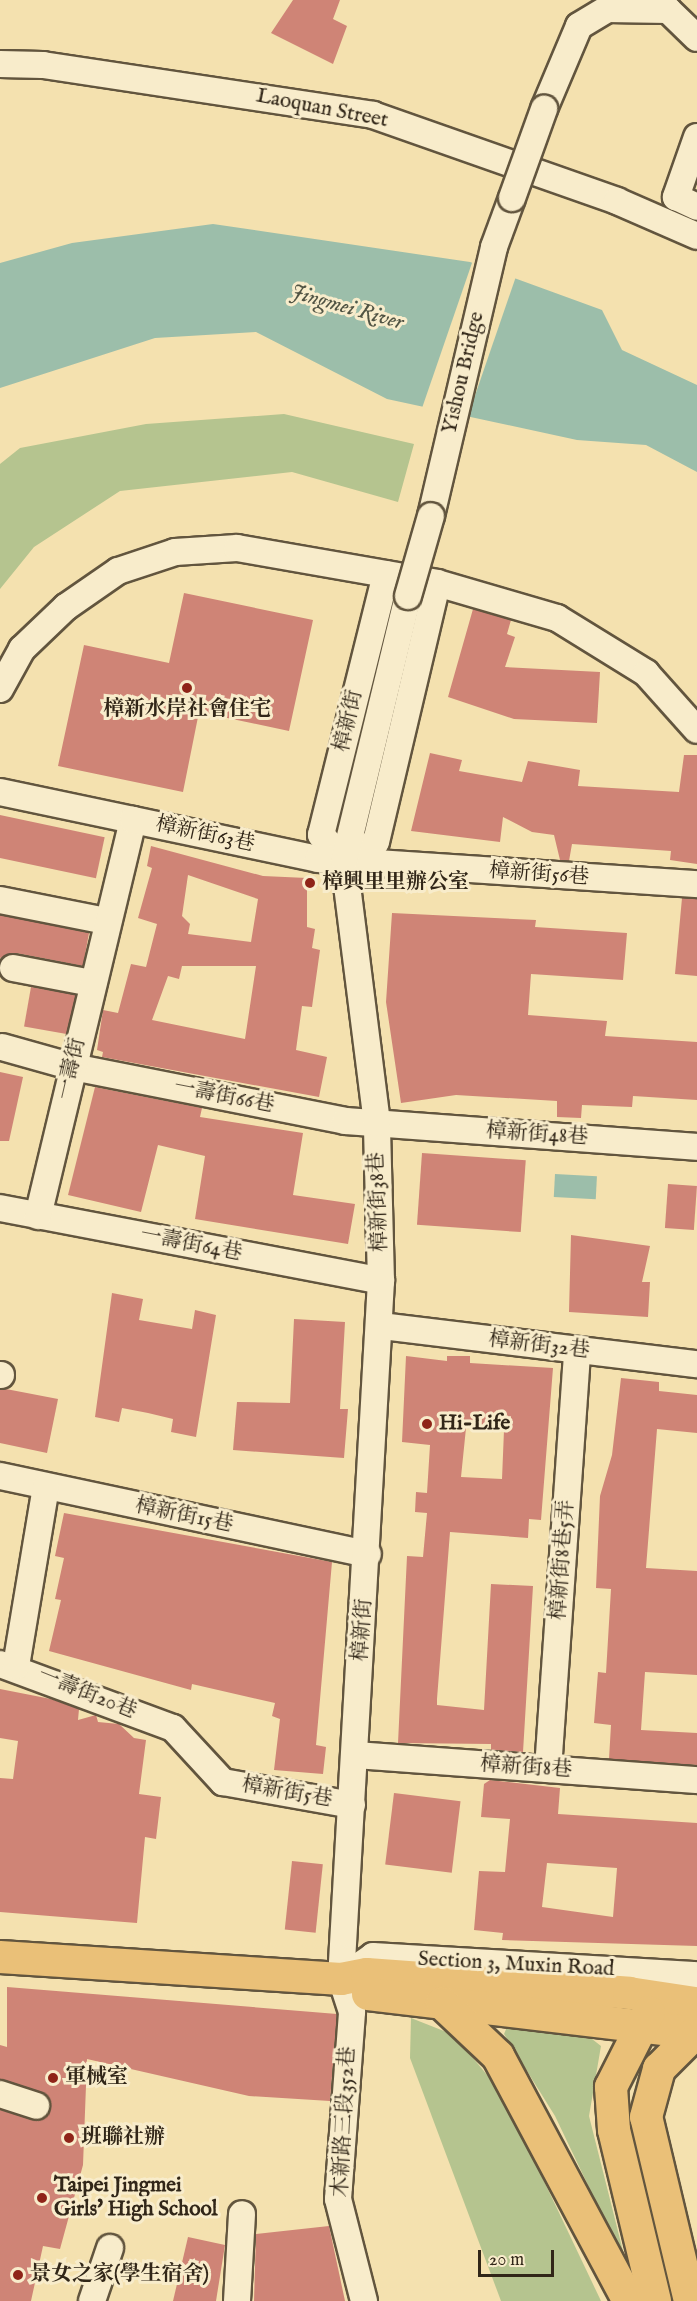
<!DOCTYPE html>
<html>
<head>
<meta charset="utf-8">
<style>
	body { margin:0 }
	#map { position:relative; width:697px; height:2301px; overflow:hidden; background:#f4e1af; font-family:"IM FELL English","Noto Serif TC",serif }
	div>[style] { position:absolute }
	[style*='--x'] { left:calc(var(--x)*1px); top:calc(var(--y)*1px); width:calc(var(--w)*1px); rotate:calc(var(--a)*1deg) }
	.green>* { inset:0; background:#b5c48f }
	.water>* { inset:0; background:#9cbeaa; transform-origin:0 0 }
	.pier>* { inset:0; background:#f4e1af; transform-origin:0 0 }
	.building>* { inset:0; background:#cf8476; transform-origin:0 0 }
	.roads { filter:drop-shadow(2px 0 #62553e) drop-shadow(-2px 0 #62553e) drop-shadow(0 2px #62553e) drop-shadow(0 -2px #62553e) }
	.minor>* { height:26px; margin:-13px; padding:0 13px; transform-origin:13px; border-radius:13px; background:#f8eccb }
	.major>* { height:32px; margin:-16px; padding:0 16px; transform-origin:16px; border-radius:16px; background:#eac078 }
	.bridges { filter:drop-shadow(2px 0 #62553e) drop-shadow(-2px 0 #62553e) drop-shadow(0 2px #62553e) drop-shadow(0 -2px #62553e) }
	.minor-bridge>* { height:26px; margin:-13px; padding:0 13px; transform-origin:13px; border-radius:13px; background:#f8eccb }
	.dots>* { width:16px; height:16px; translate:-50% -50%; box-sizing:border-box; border:3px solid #f8eccb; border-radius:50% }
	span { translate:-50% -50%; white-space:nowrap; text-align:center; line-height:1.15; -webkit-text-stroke:6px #f8eccb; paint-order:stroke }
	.street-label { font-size:21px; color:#312618 }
	.poi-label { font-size:21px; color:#312618; font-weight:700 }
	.left { translate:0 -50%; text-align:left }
	.water-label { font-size:22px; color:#515444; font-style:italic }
	.scale { position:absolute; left:478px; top:2250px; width:76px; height:27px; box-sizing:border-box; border:3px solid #312618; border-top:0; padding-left:8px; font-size:18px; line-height:21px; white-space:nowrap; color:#312618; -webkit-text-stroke:4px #f8eccb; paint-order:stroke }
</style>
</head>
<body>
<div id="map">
	<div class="green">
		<i style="clip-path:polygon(284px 414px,414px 444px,398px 502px,292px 472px,120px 491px,34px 547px,0 589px,0 464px,20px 448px,146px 424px)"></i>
		<i style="clip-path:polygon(411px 2018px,454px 2035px,502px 2093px,601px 2301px,501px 2301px,410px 2058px)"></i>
		<i style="clip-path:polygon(507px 2027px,592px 2039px,601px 2046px,589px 2116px,627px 2267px,555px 2116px,504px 2034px)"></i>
	</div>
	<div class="water">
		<i style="clip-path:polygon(213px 224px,470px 262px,602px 310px,622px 350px,697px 385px,697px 472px,646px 445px,577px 440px,387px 399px,256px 332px,155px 338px,0 388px,0 263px,72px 243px)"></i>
		<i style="left:555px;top:1174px;width:42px;height:23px;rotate:3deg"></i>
	</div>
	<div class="pier">
		<i style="left:473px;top:260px;width:46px;height:157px;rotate:19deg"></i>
	</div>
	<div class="building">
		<i style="clip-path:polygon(293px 0,340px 0,333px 19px,347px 26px,333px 64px,271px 33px)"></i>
		<i style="clip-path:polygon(184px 593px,313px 620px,289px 731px,199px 712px,183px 792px,58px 766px,84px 645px,169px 663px)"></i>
		<i style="clip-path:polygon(473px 609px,511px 620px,507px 634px,515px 637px,505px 667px,600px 672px,597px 723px,514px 719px,448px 697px)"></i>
		<i style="clip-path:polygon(430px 753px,462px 760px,459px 771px,522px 782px,528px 761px,580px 770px,578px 786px,679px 792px,684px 755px,697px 755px,697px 864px,670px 860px,671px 851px,572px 844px,569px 861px,560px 860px,554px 835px,532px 832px,503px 817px,500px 842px,411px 831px)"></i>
		<i style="left:0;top:815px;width:107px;height:42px;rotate:12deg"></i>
		<i style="clip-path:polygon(evenodd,151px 846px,263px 876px,307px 878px,307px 927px,315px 929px,312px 948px,320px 950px,312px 1007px,302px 1006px,296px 1050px,327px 1057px,319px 1097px,102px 1057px,103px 1052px,97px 1050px,103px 1010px,118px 1013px,131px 964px,146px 967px,157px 924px,138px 918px,152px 868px,147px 866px,151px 846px,188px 875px,258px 899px,251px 942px,188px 934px,190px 924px,182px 916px,188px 875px,151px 846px,182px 966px,256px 966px,245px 1039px,152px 1020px,168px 976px,179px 979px,182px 966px)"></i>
		<i style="clip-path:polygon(682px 898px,697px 899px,697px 976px,675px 974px)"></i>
		<i style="clip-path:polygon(392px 913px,536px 920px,535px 927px,627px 933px,623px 980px,531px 974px,528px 1015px,607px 1021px,605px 1036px,697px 1042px,697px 1100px,633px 1096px,632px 1107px,582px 1105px,581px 1118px,557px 1117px,557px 1101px,456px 1095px,401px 1103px,386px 1002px)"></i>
		<i style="clip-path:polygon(0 915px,89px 933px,83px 966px,16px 953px,0 958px)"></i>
		<i style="left:31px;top:987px;width:46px;height:40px;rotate:10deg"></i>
		<i style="clip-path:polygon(0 1072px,23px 1077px,9px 1141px,0 1141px)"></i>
		<i style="clip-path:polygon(95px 1087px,202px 1108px,200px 1117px,303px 1133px,293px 1195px,355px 1204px,348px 1244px,195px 1219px,205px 1156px,158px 1145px,141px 1212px,68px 1195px)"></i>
		<i style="left:422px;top:1153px;width:104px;height:72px;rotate:4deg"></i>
		<i style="left:668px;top:1184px;width:29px;height:44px;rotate:4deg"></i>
		<i style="clip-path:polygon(571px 1235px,650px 1246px,642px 1282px,650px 1282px,648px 1317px,569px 1312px)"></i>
		<i style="clip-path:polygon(112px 1293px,143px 1299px,139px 1320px,192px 1329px,195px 1310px,216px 1315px,196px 1437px,171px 1432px,173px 1419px,148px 1413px,122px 1408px,119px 1422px,95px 1417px)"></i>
		<i style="clip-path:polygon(294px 1319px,345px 1322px,340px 1409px,348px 1409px,344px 1458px,233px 1450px,237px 1402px,290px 1403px)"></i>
		<i style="clip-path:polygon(evenodd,406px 1356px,447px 1361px,447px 1356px,470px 1356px,470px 1363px,553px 1368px,541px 1520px,529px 1519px,528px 1538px,450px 1532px,437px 1699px,437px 1705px,484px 1710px,491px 1584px,533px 1586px,523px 1752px,491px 1750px,491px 1744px,398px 1743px,407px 1556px,423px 1557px,427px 1513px,415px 1512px,416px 1492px,427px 1493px,430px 1445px,402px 1442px,406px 1356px,466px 1428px,504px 1430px,502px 1479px,461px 1477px,466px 1428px)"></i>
		<i style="clip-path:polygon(621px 1378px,659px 1382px,659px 1391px,697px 1395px,697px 1433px,657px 1429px,646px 1568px,697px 1571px,697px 1675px,645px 1672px,641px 1730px,697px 1733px,697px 1765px,609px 1759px,611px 1725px,594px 1723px,598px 1672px,606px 1673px,611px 1589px,596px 1588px,600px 1496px,612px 1455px)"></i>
		<i style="clip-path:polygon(6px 1389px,58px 1399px,47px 1453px,0 1443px,0 1390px)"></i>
		<i style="clip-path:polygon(64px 1513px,332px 1562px,316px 1745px,326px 1747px,323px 1774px,274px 1770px,280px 1719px,272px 1716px,275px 1703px,192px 1684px,191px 1690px,49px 1651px,61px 1600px,55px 1599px,64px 1558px,55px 1556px)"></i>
		<i style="clip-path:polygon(0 1689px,51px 1699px,79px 1709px,78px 1720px,96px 1715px,98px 1722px,119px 1724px,134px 1738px,146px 1740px,139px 1794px,161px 1797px,156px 1839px,145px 1837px,137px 1923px,0 1912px,0 1778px,13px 1779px,18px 1741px,0 1738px)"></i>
		<i style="clip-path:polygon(evenodd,490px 1780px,560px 1788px,558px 1814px,697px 1823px,697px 1946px,502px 1940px,503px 1933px,474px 1930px,479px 1871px,505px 1872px,510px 1819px,481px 1817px,484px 1784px,490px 1780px,547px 1863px,617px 1868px,613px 1917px,542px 1907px,547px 1863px)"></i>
		<i style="left:394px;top:1793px;width:67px;height:72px;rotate:7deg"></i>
		<i style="left:292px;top:1861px;width:31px;height:69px;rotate:6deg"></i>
		<i style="clip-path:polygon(7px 1987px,337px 2014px,330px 2101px,249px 2096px,87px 2059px,83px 2165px,60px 2249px,43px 2246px,31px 2301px,0 2301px,0 2110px,38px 2121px,51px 2104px,41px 2092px,0 2079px,0 2045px,7px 2047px)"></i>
		<i style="clip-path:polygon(329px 2226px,345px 2301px,254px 2301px,256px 2234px)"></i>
		<i style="clip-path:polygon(188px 2237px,225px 2245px,216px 2301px,173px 2301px)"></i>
	</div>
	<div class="roads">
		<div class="minor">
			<i style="--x:0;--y:64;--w:43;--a:1.3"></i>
			<i style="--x:43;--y:65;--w:334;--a:8.6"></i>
			<i style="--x:373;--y:115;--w:259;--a:19.4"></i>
			<i style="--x:617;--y:201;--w:87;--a:23.6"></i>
			<i style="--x:544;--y:109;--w:90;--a:-67.1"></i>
			<i style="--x:579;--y:26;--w:33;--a:-31"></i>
			<i style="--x:607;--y:9;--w:61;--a:0.9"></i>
			<i style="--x:668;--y:10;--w:40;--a:44"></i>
			<i style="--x:697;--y:137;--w:64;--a:109.3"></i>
			<i style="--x:676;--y:197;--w:23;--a:25"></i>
			<i style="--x:431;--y:516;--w:276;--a:-76.8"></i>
			<i style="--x:494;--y:247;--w:52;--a:-69.8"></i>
			<i style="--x:0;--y:689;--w:46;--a:-61.2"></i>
			<i style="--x:22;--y:649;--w:61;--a:-43.7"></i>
			<i style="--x:66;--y:607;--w:63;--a:-34.7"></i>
			<i style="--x:118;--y:571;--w:60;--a:-18.4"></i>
			<i style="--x:175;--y:552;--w:62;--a:-3.7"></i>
			<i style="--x:237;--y:548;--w:203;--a:9.9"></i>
			<i style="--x:437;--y:583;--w:125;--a:16.3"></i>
			<i style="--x:557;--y:618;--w:105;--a:31.7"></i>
			<i style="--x:646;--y:673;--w:76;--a:48.2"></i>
			<i style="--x:0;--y:792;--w:136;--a:11.9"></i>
			<i style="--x:344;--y:861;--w:35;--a:-131"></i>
			<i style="--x:321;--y:835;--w:269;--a:-76"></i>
			<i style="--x:344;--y:861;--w:37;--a:-31"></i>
			<i style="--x:376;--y:842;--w:266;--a:-76.7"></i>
			<i style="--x:0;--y:900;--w:108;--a:11.2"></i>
			<i style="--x:13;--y:968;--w:80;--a:10.8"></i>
			<i style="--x:2;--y:1047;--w:74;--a:15.7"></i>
			<i style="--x:73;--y:1067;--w:277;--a:11.2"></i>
			<i style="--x:345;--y:1121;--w:353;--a:4.2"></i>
			<i style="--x:0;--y:1208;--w:388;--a:10.8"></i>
			<i style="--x:38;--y:1216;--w:407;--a:-76.5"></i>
			<i style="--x:133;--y:820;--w:189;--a:11.9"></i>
			<i style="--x:318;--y:859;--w:380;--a:3.8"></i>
			<i style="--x:381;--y:1326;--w:318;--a:6.9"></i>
			<i style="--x:0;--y:1375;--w:1;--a:0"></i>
			<i style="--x:0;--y:1476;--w:376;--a:12"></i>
			<i style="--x:0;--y:1664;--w:184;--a:20.3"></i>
			<i style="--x:173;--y:1728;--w:74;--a:47.2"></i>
			<i style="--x:223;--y:1782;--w:131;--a:10.1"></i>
			<i style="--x:16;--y:1666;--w:181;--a:-80.5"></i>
			<i style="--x:355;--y:1755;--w:343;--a:4.2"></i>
			<i style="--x:548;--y:1769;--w:419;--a:-86"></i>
			<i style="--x:342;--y:1978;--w:38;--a:-35"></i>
			<i style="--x:373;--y:1956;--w:325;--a:3.4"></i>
			<i style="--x:0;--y:2094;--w:38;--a:18"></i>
			<i style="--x:92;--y:2301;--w:56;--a:-71.2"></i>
			<i style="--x:237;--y:2301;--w:87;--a:-86.7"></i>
			<i style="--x:364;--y:2301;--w:105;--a:-104.3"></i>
			<i style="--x:338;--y:2199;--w:188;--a:-85.7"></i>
			<i style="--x:352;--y:2012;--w:35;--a:-108"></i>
			<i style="--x:341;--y:1979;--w:699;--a:-86.72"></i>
			<i style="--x:381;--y:1281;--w:158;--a:-91.5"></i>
			<i style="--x:377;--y:1123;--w:264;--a:-97.2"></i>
			<i style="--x:344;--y:861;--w:273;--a:-76.4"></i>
		</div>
		<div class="major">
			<i style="--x:0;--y:1957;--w:342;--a:3.7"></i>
			<i style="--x:341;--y:1979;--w:26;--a:-11"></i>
			<i style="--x:367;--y:1974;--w:263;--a:4.1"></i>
			<i style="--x:629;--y:1993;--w:67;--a:8.6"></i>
			<i style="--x:368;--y:1994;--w:329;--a:6.8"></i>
			<i style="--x:442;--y:2003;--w:77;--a:43.4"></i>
			<i style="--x:498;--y:2056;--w:278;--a:61.9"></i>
			<i style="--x:649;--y:2012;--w:84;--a:116.9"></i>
			<i style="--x:611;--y:2087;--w:43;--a:86"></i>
			<i style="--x:614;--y:2130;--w:176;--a:76.5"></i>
			<i style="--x:690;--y:2301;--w:189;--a:-103.4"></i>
			<i style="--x:646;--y:2117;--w:50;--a:-74.8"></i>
			<i style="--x:659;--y:2069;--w:51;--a:-45"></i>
		</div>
	</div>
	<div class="bridges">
		<div class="minor-bridge">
			<i style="--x:512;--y:198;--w:95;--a:-70.2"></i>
			<i style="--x:408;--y:596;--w:83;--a:-74"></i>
		</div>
	</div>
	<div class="dots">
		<i style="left:187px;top:688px;background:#8f2418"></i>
		<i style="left:310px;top:883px;background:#8f2418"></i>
		<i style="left:427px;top:1424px;background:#8f2418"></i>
		<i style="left:53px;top:2078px;background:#8f2418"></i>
		<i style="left:69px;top:2138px;background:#8f2418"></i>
		<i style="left:42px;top:2198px;background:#8f2418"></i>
		<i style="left:18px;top:2275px;background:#8f2418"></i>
	</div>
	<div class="street-label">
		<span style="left:322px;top:109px;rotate:11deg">Laoquan Street</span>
		<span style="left:464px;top:373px;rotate:-77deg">Yishou Bridge</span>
		<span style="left:349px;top:721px;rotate:-77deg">樟新街</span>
		<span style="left:205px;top:835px;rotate:12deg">樟新街63巷</span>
		<span style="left:539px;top:875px;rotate:4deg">樟新街56巷</span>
		<span style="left:72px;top:1069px;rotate:-77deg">一壽街</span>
		<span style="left:224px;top:1097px;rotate:11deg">一壽街66巷</span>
		<span style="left:537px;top:1135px;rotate:4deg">樟新街48巷</span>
		<span style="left:379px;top:1202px;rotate:-92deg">樟新街38巷</span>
		<span style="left:191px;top:1245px;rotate:11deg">一壽街64巷</span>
		<span style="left:539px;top:1346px;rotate:7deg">樟新街32巷</span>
		<span style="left:184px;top:1516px;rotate:12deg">樟新街15巷</span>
		<span style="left:563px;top:1560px;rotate:-86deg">樟新街8巷5弄</span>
		<span style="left:363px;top:1630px;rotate:-86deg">樟新街</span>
		<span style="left:87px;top:1694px;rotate:22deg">一壽街20巷</span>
		<span style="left:526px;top:1768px;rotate:4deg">樟新街8巷</span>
		<span style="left:287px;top:1793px;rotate:10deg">樟新街5巷</span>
		<span style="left:516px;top:1965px;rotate:3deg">Section 3, Muxin Road</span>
		<span style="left:345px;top:2122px;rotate:-87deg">木新路三段352巷</span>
	</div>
	<div class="poi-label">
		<span style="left:187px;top:710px">樟新水岸社會住宅</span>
		<span class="left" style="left:322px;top:883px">樟興里里辦公室</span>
		<span class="left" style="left:439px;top:1424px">Hi-Life</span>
		<span class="left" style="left:65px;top:2078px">軍械室</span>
		<span class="left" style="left:81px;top:2138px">班聯社辦</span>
		<span class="left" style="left:54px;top:2198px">Taipei Jingmei<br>Girls' High School</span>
		<span class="left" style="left:30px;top:2275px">景女之家(學生宿舍)</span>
	</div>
	<div class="water-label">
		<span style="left:347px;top:308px;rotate:16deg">Jingmei River</span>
	</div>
	<div class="scale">20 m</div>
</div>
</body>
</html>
